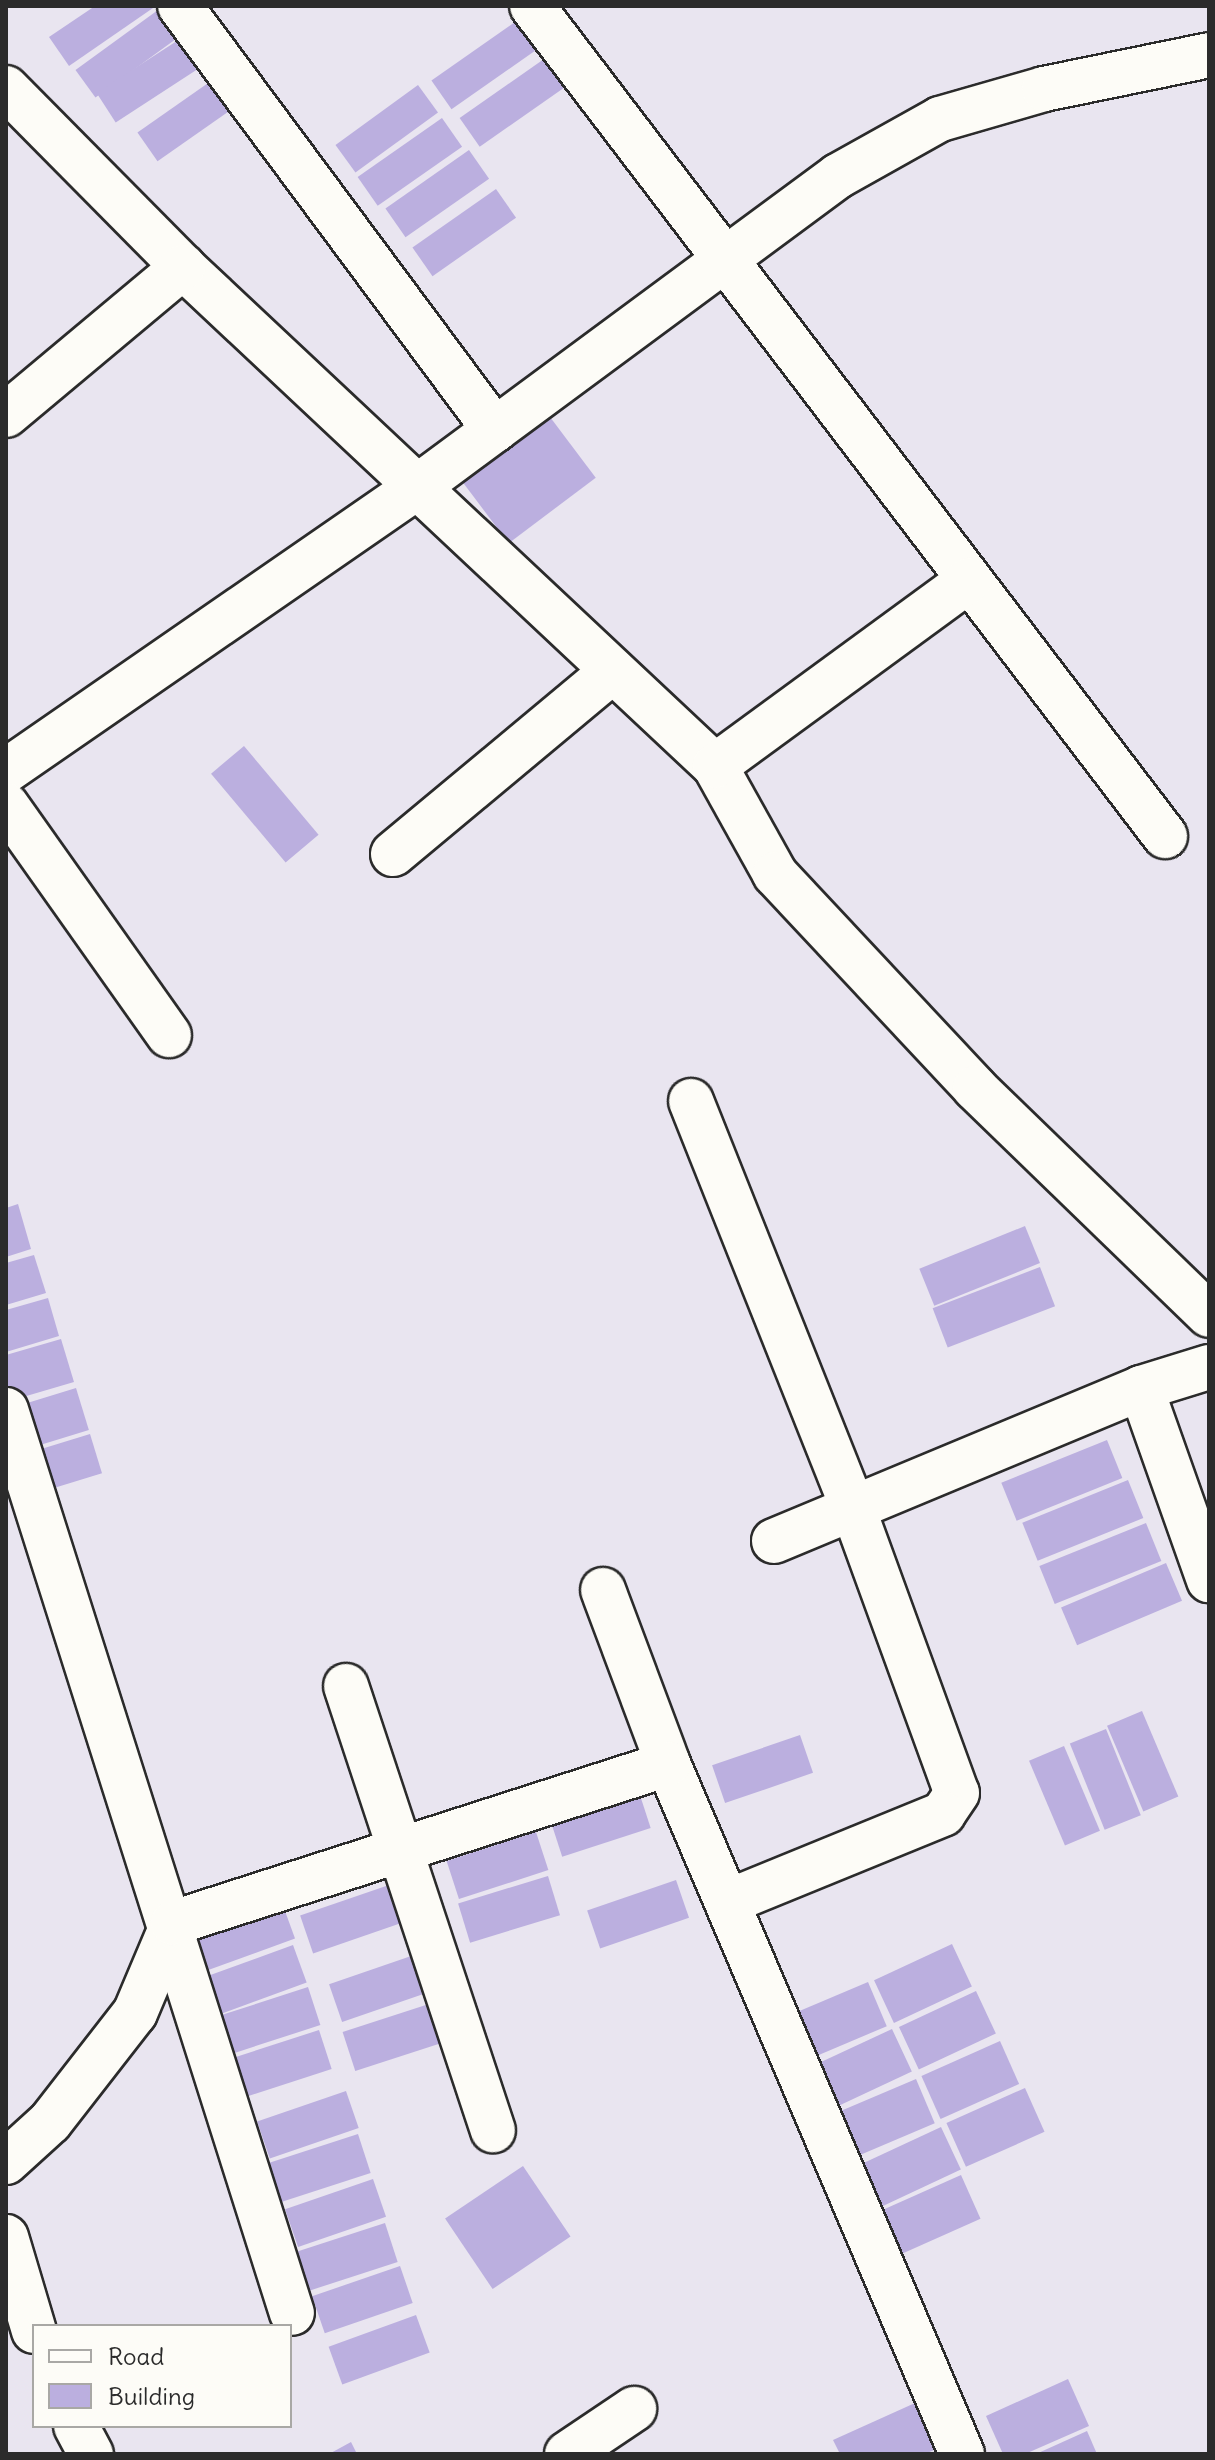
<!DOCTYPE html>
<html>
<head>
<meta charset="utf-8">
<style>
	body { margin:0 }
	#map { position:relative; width:1215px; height:2460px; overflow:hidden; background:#e9e5f0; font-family:Delius,sans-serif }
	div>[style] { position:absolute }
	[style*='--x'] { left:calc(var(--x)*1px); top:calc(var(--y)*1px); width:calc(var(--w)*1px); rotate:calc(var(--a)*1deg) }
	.building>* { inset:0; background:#bbafdf; transform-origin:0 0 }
	.roads { filter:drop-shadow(2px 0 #2b2b2b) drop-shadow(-2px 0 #2b2b2b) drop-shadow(0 2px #2b2b2b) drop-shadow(0 -2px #2b2b2b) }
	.street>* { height:44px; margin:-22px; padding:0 22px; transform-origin:22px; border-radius:22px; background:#fdfcf7 }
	span { translate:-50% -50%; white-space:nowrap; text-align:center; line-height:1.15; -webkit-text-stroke:8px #fdfcf7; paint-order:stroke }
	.frame { position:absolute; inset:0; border:8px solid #2b2b2b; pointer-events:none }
	.legend { position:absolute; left:32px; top:2324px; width:260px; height:104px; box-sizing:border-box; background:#fdfcf7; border:2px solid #a9a8a5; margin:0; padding:10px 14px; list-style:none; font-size:24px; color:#2b2b2b }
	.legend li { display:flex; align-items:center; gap:16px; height:40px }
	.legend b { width:40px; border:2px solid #a9a8a5 }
</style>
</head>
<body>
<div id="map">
	<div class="building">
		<i style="clip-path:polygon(95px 6px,153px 8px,69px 66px,49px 37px)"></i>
		<i style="left:158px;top:10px;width:34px;height:102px;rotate:54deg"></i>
		<i style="left:515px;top:22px;width:35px;height:102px;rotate:55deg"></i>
		<i style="left:183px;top:37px;width:35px;height:103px;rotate:57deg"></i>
		<i style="left:544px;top:59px;width:35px;height:103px;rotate:55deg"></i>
		<i style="left:221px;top:74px;width:35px;height:102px;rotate:55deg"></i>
		<i style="left:418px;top:85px;width:34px;height:102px;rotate:54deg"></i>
		<i style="left:442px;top:118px;width:35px;height:103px;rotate:55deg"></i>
		<i style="left:469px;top:150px;width:35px;height:102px;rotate:55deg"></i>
		<i style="left:496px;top:189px;width:35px;height:102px;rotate:55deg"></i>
		<i style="left:544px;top:409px;width:86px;height:109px;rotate:53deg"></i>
		<i style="left:244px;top:746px;width:116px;height:43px;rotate:50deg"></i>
		<i style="clip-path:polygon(18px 1204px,31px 1249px,6px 1257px,6px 1208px)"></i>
		<i style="left:1025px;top:1226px;width:40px;height:114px;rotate:68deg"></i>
		<i style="clip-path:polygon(34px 1255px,46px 1293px,6px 1305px,6px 1263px)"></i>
		<i style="left:1040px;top:1267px;width:42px;height:115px;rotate:69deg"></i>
		<i style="clip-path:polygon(48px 1298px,59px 1336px,6px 1352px,6px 1310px)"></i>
		<i style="clip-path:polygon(61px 1339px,74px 1382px,6px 1402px,6px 1355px)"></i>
		<i style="left:76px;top:1388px;width:44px;height:68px;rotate:73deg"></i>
		<i style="left:90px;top:1434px;width:41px;height:63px;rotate:73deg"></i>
		<i style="left:1107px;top:1440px;width:41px;height:114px;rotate:68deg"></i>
		<i style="left:1128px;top:1480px;width:41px;height:114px;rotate:68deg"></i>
		<i style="left:1146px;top:1523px;width:41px;height:115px;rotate:68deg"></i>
		<i style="left:1166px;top:1563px;width:41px;height:114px;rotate:67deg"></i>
		<i style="left:1142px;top:1711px;width:93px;height:38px;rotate:67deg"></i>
		<i style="left:1106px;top:1729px;width:93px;height:39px;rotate:68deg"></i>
		<i style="left:800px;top:1735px;width:40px;height:93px;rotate:71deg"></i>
		<i style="left:1064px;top:1746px;width:92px;height:38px;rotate:67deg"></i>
		<i style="left:638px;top:1789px;width:41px;height:93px;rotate:72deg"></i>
		<i style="left:536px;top:1832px;width:40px;height:94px;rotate:72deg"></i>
		<i style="left:548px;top:1876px;width:41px;height:94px;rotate:73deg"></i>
		<i style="left:676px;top:1880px;width:40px;height:94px;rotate:71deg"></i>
		<i style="left:389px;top:1885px;width:40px;height:94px;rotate:71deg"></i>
		<i style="left:281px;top:1900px;width:41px;height:93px;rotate:70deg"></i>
		<i style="left:952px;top:1944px;width:47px;height:86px;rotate:65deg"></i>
		<i style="left:293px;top:1945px;width:40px;height:93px;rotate:70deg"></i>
		<i style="left:417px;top:1954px;width:40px;height:93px;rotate:71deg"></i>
		<i style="left:868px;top:1982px;width:48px;height:86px;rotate:67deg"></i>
		<i style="left:308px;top:1987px;width:40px;height:95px;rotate:72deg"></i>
		<i style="left:976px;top:1991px;width:47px;height:85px;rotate:65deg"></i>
		<i style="left:432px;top:2003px;width:41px;height:94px;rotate:72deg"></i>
		<i style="left:892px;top:2029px;width:47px;height:86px;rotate:65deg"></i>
		<i style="left:319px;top:2030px;width:41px;height:94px;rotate:72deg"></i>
		<i style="left:1000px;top:2041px;width:47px;height:86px;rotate:66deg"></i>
		<i style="left:916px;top:2079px;width:48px;height:87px;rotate:67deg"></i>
		<i style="left:1025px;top:2088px;width:48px;height:86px;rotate:66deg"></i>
		<i style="left:346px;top:2091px;width:39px;height:94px;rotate:71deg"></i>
		<i style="left:941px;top:2127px;width:47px;height:86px;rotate:65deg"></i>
		<i style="left:358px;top:2134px;width:41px;height:94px;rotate:72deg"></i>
		<i style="left:523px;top:2166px;width:85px;height:94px;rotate:56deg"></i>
		<i style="left:961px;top:2175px;width:48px;height:86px;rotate:66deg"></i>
		<i style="left:373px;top:2179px;width:40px;height:93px;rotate:71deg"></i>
		<i style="left:385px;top:2223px;width:41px;height:93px;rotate:72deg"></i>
		<i style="left:400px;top:2266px;width:39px;height:93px;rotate:71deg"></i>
		<i style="left:416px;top:2315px;width:40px;height:93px;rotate:70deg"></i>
		<i style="clip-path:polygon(1068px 2379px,1089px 2426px,1025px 2454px,1003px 2454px,986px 2416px)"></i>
		<i style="clip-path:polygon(915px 2403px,936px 2449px,925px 2454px,840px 2454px,833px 2440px)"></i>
		<i style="clip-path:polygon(1087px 2431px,1097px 2454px,1036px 2454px)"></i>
		<i style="clip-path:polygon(351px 2442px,357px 2454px,329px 2454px)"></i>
	</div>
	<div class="roads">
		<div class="street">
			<i style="--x:180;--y:6;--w:528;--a:53.39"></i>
			<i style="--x:532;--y:6;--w:1044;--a:52.67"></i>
			<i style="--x:6;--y:88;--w:252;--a:45.3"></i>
			<i style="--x:183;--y:267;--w:729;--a:43.17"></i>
			<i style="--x:715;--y:766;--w:124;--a:60.9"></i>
			<i style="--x:775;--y:874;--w:293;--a:46.9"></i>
			<i style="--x:975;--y:1088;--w:326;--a:44.1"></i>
			<i style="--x:6;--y:415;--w:231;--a:-39.9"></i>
			<i style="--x:715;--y:766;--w:315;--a:-36.2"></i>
			<i style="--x:6;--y:771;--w:503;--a:-34.64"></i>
			<i style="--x:420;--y:485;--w:520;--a:-36.47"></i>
			<i style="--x:838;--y:176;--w:117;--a:-29.2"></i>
			<i style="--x:940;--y:119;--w:108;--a:-16.1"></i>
			<i style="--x:1044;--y:89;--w:168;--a:-11.6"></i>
			<i style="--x:6;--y:805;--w:282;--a:54.7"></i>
			<i style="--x:393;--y:854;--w:286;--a:-39.8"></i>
			<i style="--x:691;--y:1101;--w:438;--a:68.3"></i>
			<i style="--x:853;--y:1508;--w:303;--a:70"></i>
			<i style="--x:957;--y:1793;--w:25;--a:124"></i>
			<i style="--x:943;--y:1814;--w:233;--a:157.8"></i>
			<i style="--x:1141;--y:1388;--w:204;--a:70.5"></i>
			<i style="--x:6;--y:1410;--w:947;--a:72.43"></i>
			<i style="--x:774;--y:1541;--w:398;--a:-22.6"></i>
			<i style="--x:1141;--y:1388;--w:71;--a:-17.2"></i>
			<i style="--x:603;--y:1590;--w:186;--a:69.5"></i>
			<i style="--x:668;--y:1764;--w:750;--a:66.92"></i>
			<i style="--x:346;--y:1686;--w:468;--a:71.7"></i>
			<i style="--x:6;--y:2162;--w:59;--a:-42.3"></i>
			<i style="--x:50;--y:2122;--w:138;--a:-52.1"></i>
			<i style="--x:135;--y:2013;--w:98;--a:-67.1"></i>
			<i style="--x:173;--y:1923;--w:520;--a:-17.81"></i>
			<i style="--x:6;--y:2237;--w:98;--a:73.4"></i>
			<i style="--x:76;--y:2426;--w:32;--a:62"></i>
			<i style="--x:567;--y:2454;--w:81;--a:-33.9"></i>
		</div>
	</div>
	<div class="frame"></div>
	<ul class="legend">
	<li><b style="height:10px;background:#fdfcf7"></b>Road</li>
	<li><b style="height:22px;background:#bbafdf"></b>Building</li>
	</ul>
</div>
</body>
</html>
